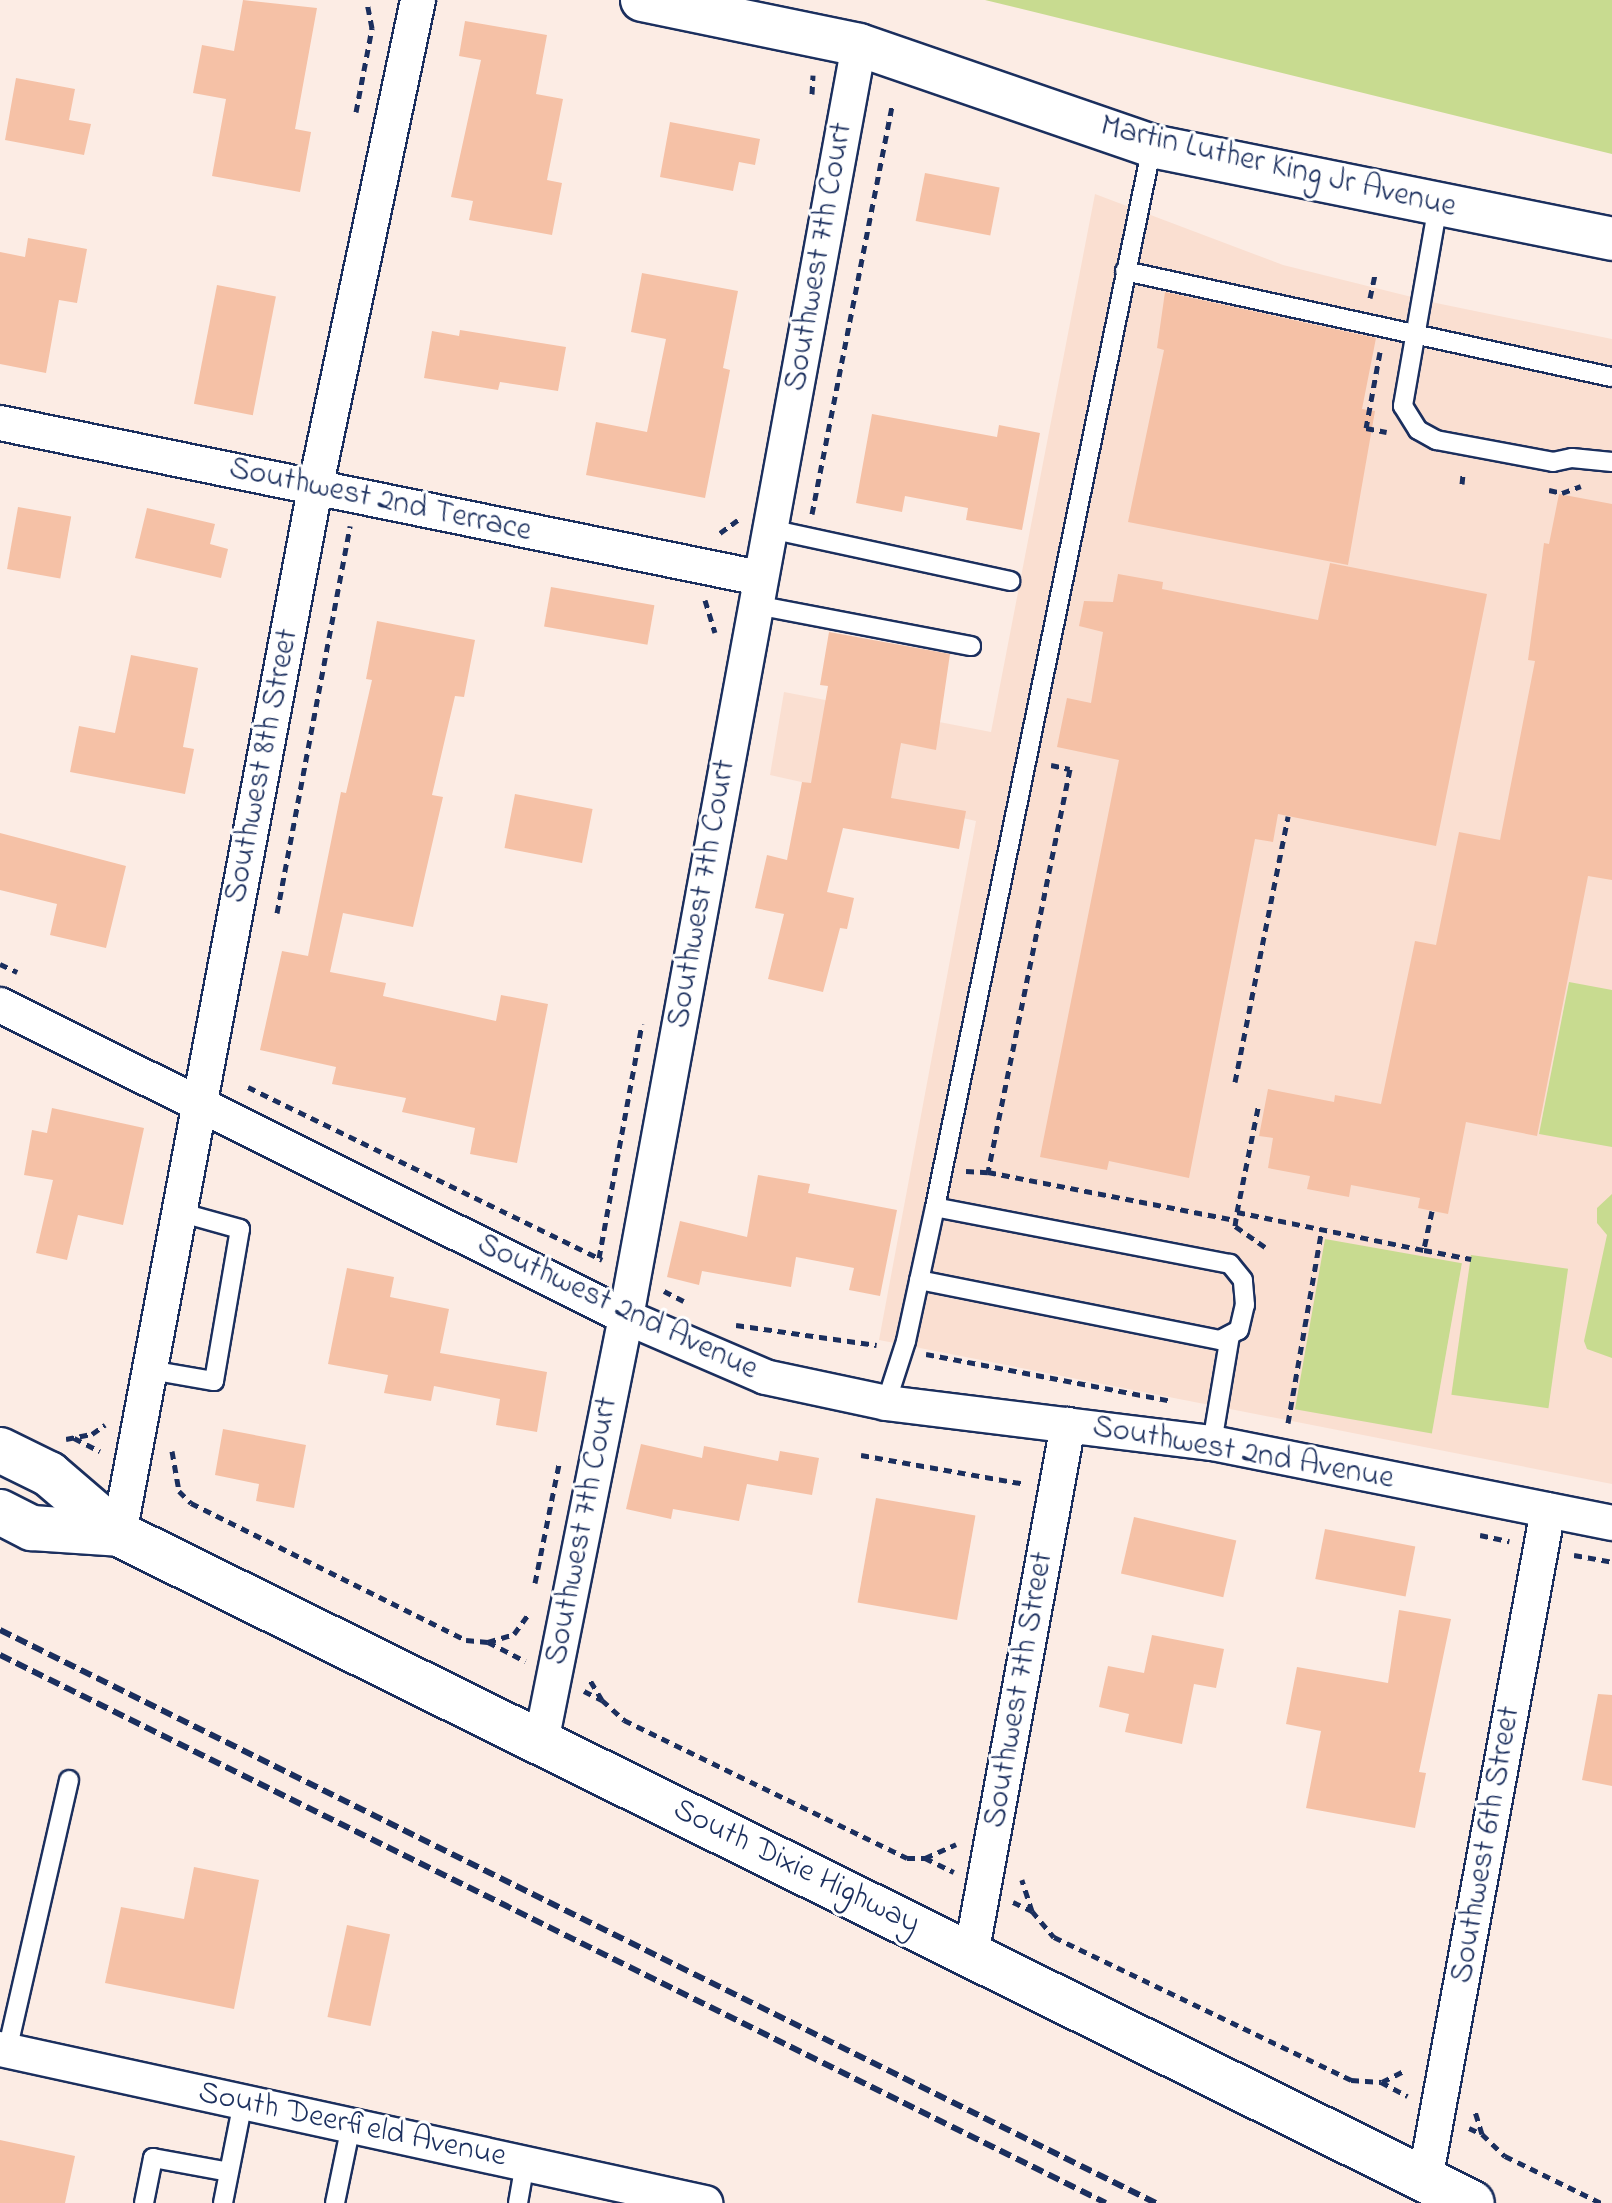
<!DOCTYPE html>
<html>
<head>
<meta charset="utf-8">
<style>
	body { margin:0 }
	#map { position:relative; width:1612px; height:2203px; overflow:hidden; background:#fcece4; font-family:"Indie Flower",sans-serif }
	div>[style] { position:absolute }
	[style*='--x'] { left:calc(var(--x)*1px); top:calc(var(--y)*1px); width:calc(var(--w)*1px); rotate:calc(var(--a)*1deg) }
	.built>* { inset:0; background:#fadfd1 }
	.green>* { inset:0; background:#c8db90; transform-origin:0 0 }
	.building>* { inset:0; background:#f5c1a6; transform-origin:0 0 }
	.path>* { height:5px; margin-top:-2.5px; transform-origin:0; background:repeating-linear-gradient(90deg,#1b2f5e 0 8px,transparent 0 14px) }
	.roads { filter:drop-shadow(2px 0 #1b2f5e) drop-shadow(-2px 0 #1b2f5e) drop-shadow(0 2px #1b2f5e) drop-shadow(0 -2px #1b2f5e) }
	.service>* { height:18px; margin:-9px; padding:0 9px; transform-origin:9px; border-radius:9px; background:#fff }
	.minor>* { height:34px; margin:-17px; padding:0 17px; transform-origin:17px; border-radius:17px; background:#fff }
	.tertiary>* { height:42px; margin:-21px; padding:0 21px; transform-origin:21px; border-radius:21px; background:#fff }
	.secondary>* { height:44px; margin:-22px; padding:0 22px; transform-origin:22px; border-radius:22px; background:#fff }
	.rail>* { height:6px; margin-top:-3px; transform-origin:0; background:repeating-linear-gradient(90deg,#1b2f5e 0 12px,transparent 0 18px) }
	span { translate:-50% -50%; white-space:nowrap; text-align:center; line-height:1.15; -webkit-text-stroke:6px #fff; paint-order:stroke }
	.street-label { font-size:32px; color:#1b2f5e }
</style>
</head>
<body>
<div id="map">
	<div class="built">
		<i style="clip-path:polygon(1095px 194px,1283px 265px,1436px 303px,1612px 339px,1612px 1484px,879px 1340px,976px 821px,770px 775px,784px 692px,991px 732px)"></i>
	</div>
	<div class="green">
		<i style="clip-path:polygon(985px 0,1612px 0,1612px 154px)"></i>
		<i style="clip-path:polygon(1569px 982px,1612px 990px,1612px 1147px,1539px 1134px)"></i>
		<i style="clip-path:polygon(1612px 1194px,1612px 1358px,1587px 1349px,1584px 1341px,1607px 1235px,1597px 1223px,1597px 1208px)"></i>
		<i style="left:1325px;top:1239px;width:139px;height:173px;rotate:10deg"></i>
		<i style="left:1471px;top:1255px;width:98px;height:141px;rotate:8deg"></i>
	</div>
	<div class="building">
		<i style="clip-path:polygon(243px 0,317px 8px,295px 129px,311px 132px,300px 192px,212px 176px,226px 99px,193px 93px,202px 45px,234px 51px)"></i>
		<i style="clip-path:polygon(465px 21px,547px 35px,536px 94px,563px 99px,547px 180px,562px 183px,552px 235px,469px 220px,473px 201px,451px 197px,481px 60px,459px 56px)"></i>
		<i style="clip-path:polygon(16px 78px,75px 89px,69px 120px,91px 124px,84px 155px,5px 140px)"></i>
		<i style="clip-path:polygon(670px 122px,760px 139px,755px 165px,739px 162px,733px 191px,660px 177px)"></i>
		<i style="left:925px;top:173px;width:76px;height:49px;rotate:11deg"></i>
		<i style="clip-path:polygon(28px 238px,87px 249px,77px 303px,59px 300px,46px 373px,0 364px,0 252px,25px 257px)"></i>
		<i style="clip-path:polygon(642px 273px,738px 291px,723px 368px,730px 370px,705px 498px,586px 475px,596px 422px,647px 432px,666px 339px,631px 332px)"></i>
		<i style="left:217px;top:285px;width:60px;height:121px;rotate:11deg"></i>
		<i style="clip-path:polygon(1165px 292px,1376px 338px,1362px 409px,1375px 411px,1348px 565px,1128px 522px,1164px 350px,1157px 348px)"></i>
		<i style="clip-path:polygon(460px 330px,566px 347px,558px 391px,500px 382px,498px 390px,424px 378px,432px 331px,459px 336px)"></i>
		<i style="clip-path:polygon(872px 414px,997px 437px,999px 425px,1040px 433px,1022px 530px,966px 520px,968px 508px,905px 496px,902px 512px,856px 503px)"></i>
		<i style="clip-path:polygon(1559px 494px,1612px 504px,1612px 880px,1588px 876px,1537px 1136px,1466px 1122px,1448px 1214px,1418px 1208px,1420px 1198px,1351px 1185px,1349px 1197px,1307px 1189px,1310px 1176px,1268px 1168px,1273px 1138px,1259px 1136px,1268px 1089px,1334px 1102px,1335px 1095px,1381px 1104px,1415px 941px,1436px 945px,1459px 832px,1500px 840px,1535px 661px,1528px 660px,1544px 543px,1549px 544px)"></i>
		<i style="left:18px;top:507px;width:54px;height:63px;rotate:10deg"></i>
		<i style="clip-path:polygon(147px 508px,215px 524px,210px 544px,228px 549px,221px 578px,135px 558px)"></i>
		<i style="clip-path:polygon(1330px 563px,1487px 594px,1436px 846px,1278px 814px,1273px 842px,1255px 839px,1189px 1178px,1109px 1161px,1107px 1170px,1040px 1157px,1119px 760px,1057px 747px,1067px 698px,1091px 703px,1103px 632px,1079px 626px,1084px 601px,1113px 602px,1118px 574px,1163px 582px,1162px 589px,1318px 620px)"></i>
		<i style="left:551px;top:587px;width:105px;height:40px;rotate:10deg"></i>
		<i style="clip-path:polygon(377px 621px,475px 640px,464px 697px,455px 696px,432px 795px,443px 797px,413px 927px,343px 913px,330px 972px,386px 983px,383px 996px,496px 1021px,501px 995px,548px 1004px,517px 1163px,470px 1154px,475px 1128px,402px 1112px,406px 1098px,332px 1084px,336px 1067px,260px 1050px,282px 951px,308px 956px,341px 792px,346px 793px,372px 680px,366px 679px)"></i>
		<i style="clip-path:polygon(829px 632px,950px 654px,936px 750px,901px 743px,891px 798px,966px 811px,959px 849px,843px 828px,827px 892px,854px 898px,847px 929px,840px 928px,823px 992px,768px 979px,784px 914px,755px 908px,767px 855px,787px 860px,802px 782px,811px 783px,828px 686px,820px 685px)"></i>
		<i style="clip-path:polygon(131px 655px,198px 668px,183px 747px,194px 749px,185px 794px,70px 772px,79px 726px,115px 733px)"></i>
		<i style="left:515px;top:794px;width:79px;height:55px;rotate:11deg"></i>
		<i style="clip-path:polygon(0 833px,126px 866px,106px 948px,50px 935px,57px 904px,0 890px)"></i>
		<i style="clip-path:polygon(52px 1108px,144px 1128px,123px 1225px,78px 1215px,67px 1260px,36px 1253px,53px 1180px,24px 1175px,32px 1130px,47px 1133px)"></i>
		<i style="clip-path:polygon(758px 1175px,810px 1184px,808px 1193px,897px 1210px,880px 1296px,849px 1290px,854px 1268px,796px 1257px,791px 1287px,702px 1271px,699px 1285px,667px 1277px,680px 1221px,747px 1237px)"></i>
		<i style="clip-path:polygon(347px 1268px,394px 1277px,390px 1297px,449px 1309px,440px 1353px,547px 1372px,537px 1432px,496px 1425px,500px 1399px,434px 1386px,431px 1401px,384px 1393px,388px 1375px,328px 1364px)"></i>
		<i style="clip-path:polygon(223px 1429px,306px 1445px,294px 1508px,256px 1501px,259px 1484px,215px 1475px)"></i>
		<i style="clip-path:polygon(641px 1444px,702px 1458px,704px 1446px,778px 1461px,780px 1451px,819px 1458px,812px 1495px,747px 1484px,739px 1521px,673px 1509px,671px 1519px,626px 1509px)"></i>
		<i style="left:876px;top:1498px;width:101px;height:106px;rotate:10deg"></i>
		<i style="left:1134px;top:1517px;width:105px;height:58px;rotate:13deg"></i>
		<i style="left:1325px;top:1529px;width:92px;height:51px;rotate:11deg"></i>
		<i style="clip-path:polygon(1399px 1610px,1451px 1619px,1419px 1772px,1426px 1773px,1415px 1828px,1306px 1808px,1321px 1731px,1286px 1724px,1297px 1667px,1388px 1683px)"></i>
		<i style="clip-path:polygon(1152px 1635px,1224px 1649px,1216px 1688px,1194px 1684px,1182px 1744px,1125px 1732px,1129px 1714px,1099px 1707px,1108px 1666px,1144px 1673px)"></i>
		<i style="clip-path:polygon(1598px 1694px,1612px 1695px,1612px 1786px,1582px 1780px)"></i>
		<i style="clip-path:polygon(194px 1867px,259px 1880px,234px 2009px,105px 1983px,121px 1907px,184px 1919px)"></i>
		<i style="left:347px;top:1925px;width:44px;height:94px;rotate:12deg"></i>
		<i style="clip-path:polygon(0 2140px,75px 2156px,65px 2203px,0 2203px)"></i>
	</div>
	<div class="path">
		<i style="--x:812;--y:94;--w:19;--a:-87"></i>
		<i style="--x:356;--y:112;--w:86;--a:-79.2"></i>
		<i style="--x:372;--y:28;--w:26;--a:-101"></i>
		<i style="--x:1370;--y:298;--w:24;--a:-78"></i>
		<i style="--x:1380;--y:352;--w:77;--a:100.4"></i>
		<i style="--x:1366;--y:428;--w:21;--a:11"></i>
		<i style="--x:1462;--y:484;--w:9;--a:-84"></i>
		<i style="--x:1549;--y:490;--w:13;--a:13"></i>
		<i style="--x:1562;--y:493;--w:20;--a:-20"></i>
		<i style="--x:812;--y:514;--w:415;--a:-78.9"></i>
		<i style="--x:720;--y:533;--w:22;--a:-36"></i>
		<i style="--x:705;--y:600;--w:34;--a:73"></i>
		<i style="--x:1051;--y:765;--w:19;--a:12"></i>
		<i style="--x:1070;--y:769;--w:411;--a:101.5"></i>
		<i style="--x:988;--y:1172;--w:253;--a:11"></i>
		<i style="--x:277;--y:913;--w:394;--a:-79.3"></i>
		<i style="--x:0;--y:964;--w:19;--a:25"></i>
		<i style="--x:1235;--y:1082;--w:271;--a:-78.7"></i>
		<i style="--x:248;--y:1087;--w:394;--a:26"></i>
		<i style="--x:966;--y:1171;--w:22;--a:3"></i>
		<i style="--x:1432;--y:1211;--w:40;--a:102"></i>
		<i style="--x:1424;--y:1250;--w:48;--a:10.8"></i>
		<i style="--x:1237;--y:1212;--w:111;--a:-78.6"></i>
		<i style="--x:1265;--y:1247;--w:37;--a:-145"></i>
		<i style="--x:1235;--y:1226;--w:14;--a:-82"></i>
		<i style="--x:1237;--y:1212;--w:191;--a:11.5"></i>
		<i style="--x:599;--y:1258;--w:238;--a:-79.6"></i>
		<i style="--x:664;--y:1291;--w:22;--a:27"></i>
		<i style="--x:736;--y:1325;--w:142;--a:8.1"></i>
		<i style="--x:926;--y:1354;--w:250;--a:10.8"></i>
		<i style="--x:1288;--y:1423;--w:198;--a:-80.1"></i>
		<i style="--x:74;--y:1438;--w:29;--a:27"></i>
		<i style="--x:66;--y:1439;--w:26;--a:-11"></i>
		<i style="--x:92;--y:1434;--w:16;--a:-35"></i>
		<i style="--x:172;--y:1451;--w:41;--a:80.1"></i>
		<i style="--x:179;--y:1491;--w:17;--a:45"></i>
		<i style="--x:191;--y:1503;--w:307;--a:26.5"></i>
		<i style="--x:466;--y:1640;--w:22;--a:5"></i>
		<i style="--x:488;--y:1642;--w:42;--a:27.2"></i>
		<i style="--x:861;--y:1455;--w:167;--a:10"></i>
		<i style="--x:1480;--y:1535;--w:30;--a:12"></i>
		<i style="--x:1574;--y:1555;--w:39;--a:10"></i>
		<i style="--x:535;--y:1583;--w:121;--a:-78.6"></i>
		<i style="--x:488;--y:1642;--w:27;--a:-17"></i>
		<i style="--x:514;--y:1634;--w:27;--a:-54"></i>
		<i style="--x:584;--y:1691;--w:20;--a:27"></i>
		<i style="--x:602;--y:1700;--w:27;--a:-121"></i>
		<i style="--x:602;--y:1700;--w:30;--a:42"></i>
		<i style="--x:624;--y:1720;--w:315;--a:26"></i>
		<i style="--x:907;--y:1858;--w:18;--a:0"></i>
		<i style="--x:925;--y:1858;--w:32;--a:26"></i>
		<i style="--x:925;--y:1858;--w:34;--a:-24"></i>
		<i style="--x:1013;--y:1902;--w:21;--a:25"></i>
		<i style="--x:1032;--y:1911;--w:33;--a:-108"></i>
		<i style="--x:1032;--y:1911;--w:34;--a:50"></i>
		<i style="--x:1054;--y:1937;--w:330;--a:25.7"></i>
		<i style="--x:1351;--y:2080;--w:30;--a:4"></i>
		<i style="--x:1381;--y:2082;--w:30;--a:28"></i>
		<i style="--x:1382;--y:2082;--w:25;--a:-27"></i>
		<i style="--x:1469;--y:2128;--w:14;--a:25"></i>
		<i style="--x:1482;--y:2134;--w:27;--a:-107"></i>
		<i style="--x:1482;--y:2134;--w:32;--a:44"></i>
		<i style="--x:1505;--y:2156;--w:107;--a:26.1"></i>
	</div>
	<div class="roads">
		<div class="service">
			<i style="--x:1438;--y:205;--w:204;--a:99.9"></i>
			<i style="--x:1403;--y:406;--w:28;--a:58"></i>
			<i style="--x:1418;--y:430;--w:21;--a:29"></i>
			<i style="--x:1436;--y:440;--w:119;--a:10.6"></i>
			<i style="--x:1553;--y:462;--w:19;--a:-12"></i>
			<i style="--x:1572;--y:458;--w:40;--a:5.7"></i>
			<i style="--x:1125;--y:271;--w:498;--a:12.3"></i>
			<i style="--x:770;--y:529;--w:246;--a:12.2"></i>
			<i style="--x:756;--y:605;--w:219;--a:10.8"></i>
			<i style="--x:919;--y:1280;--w:307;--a:11.3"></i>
			<i style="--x:1220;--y:1340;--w:21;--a:-28"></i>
			<i style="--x:1239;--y:1330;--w:26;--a:-77"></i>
			<i style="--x:1245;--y:1305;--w:25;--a:-95"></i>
			<i style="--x:1243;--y:1280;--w:21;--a:-129"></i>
			<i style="--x:1230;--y:1264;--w:300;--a:-169.1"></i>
			<i style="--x:150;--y:1370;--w:65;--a:9.8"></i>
			<i style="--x:214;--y:1381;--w:154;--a:-80.3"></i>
			<i style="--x:240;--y:1229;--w:63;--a:-164.4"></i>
			<i style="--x:886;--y:1403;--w:65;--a:-72.1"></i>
			<i style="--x:906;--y:1341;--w:137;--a:-77.8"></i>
			<i style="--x:935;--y:1207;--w:1083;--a:-78.44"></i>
			<i style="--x:1212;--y:1443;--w:109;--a:-80.5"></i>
			<i style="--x:7;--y:2051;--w:278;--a:-77.1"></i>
			<i style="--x:144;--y:2203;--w:46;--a:-78.7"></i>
			<i style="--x:153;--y:2158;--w:77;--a:10.4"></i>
			<i style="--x:223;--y:2203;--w:103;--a:-78.8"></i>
			<i style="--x:335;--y:2203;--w:79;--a:-78.3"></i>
			<i style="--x:518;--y:2203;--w:40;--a:-80"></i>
		</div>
		<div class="minor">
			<i style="--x:0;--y:423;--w:776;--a:11.53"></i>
			<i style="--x:0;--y:1005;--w:699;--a:26.49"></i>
			<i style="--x:626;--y:1317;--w:151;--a:23.3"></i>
			<i style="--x:765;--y:1377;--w:124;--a:12.1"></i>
			<i style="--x:886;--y:1403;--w:328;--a:7"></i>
			<i style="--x:1212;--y:1443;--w:408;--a:11.3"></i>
			<i style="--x:119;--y:1534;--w:1063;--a:-79.38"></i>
			<i style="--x:315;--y:489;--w:500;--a:-78.1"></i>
			<i style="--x:541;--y:1742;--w:433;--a:-78.7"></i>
			<i style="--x:626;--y:1317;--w:1293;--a:-79.62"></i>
			<i style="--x:971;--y:1955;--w:539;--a:-79.63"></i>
			<i style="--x:0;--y:2049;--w:722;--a:12.32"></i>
			<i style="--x:1425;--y:2180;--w:681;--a:-79.6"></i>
		</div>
		<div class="tertiary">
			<i style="--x:642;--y:0;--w:222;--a:11.7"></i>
			<i style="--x:859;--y:45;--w:310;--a:19"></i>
			<i style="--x:1152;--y:146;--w:469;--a:11.4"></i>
		</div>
		<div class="secondary">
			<i style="--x:0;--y:1450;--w:55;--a:26.1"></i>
			<i style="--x:49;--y:1474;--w:92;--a:40.6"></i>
			<i style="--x:119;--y:1534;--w:1509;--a:26.31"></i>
			<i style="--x:0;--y:1512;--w:36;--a:27"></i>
			<i style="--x:32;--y:1528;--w:87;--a:3.9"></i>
		</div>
	</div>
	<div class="rail">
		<i style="--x:0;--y:1630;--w:1290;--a:26.37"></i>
		<i style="--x:0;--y:1655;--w:1234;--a:26.36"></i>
	</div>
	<div class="street-label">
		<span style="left:1278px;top:168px;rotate:13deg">Martin Luther King Jr Avenue</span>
		<span style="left:820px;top:257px;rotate:-80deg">Southwest 7th Court</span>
		<span style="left:380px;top:501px;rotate:12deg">Southwest 2nd Terrace</span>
		<span style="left:263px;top:766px;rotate:-79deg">Southwest 8th Street</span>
		<span style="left:703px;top:894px;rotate:-80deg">Southwest 7th Court</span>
		<span style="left:617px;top:1308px;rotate:25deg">Southwest 2nd Avenue</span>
		<span style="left:1243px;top:1454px;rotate:10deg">Southwest 2nd Avenue</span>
		<span style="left:583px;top:1531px;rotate:-79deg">Southwest 7th Court</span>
		<span style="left:1020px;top:1690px;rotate:-80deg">Southwest 7th Street</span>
		<span style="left:1487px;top:1845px;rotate:-80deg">Southwest 6th Street</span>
		<span style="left:796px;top:1868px;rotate:26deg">South Dixie Highway</span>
		<span style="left:352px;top:2126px;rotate:12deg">South Deerfield Avenue</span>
	</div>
</div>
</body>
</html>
